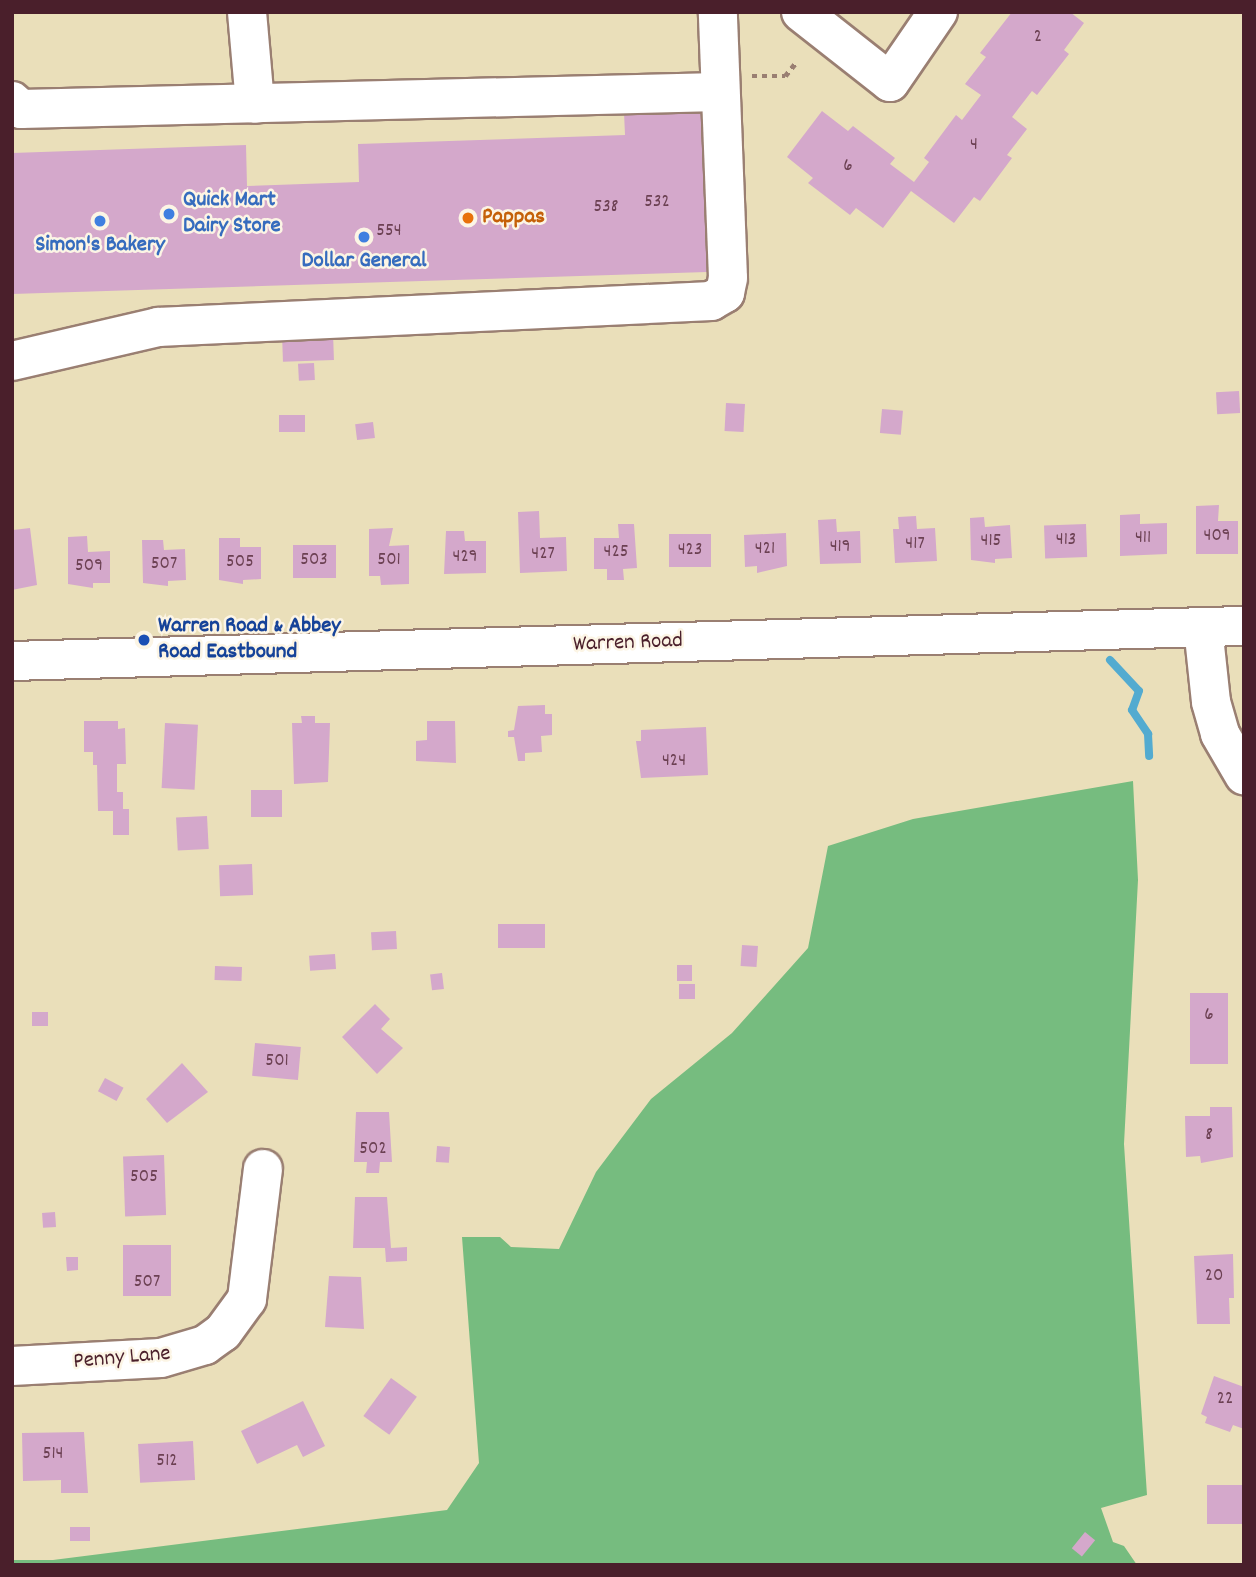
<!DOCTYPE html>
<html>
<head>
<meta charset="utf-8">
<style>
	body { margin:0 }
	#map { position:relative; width:1256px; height:1577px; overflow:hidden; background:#eadfba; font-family:Dekko,sans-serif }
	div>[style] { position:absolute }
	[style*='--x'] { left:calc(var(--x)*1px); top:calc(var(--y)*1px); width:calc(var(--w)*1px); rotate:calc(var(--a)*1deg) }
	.forest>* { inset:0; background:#76bc7f }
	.stream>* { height:8px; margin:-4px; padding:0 4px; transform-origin:4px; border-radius:4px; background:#53abd0 }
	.building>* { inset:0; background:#d4a8cb; transform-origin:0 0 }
	.path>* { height:4.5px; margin-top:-2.25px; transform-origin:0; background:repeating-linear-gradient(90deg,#9a7f72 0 5px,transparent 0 10px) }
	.roads { filter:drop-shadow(2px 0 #9a7f72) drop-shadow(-2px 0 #9a7f72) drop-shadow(0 2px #9a7f72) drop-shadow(0 -2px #9a7f72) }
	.minor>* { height:38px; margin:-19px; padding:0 19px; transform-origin:19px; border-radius:19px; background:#fff }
	.dots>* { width:19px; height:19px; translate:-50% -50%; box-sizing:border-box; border:4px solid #fcf5e5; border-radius:50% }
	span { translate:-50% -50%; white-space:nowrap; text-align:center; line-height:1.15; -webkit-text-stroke:5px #fcf5e5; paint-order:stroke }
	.number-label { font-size:19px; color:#6c4153 }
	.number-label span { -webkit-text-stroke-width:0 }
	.shop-label { font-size:23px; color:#366cbe; font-weight:700 }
	.left { translate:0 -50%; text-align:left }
	.food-label { font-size:23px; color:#c56008; font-weight:700 }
	.transit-label { font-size:23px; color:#164399; font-weight:700 }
	.street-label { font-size:23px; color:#4a1f2b }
	.frame { position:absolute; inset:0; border:14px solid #4a1f2b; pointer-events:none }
</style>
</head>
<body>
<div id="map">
	<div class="forest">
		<i style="clip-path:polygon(1133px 781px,1138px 880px,1124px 1144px,1147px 1495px,1101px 1508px,1113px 1542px,1124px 1546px,1137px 1565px,12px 1565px,12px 1560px,53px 1560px,447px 1510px,479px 1463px,462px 1237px,500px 1237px,511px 1247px,559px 1249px,596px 1172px,651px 1099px,732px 1033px,808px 948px,828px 846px,913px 819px)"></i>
	</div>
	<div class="stream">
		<i style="--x:1110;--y:660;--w:42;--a:46.9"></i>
		<i style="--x:1139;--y:691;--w:20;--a:110"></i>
		<i style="--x:1132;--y:710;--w:29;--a:56"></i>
		<i style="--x:1148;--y:734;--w:22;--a:87"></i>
	</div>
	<div class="building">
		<i style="clip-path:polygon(1012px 12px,1070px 12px,1084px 23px,1064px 50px,1069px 54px,1037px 95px,1032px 91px,1012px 117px,1027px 129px,1007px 155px,1012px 158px,980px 201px,974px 197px,954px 223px,911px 191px,883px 228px,856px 208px,850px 215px,808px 183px,813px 178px,787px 157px,822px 111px,848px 131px,853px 126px,895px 158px,890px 164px,914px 182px,929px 162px,924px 158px,956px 115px,962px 120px,981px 95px,965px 84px,986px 57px,980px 53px)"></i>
		<i style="clip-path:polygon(702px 110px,707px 272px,12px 294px,12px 153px,246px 145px,247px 186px,359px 182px,358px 144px,625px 135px,624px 113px)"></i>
		<i style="left:333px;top:333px;width:27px;height:51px;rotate:88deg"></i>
		<i style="left:314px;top:363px;width:17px;height:16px;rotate:87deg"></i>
		<i style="left:1239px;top:391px;width:22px;height:23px;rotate:87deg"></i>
		<i style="left:726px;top:403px;width:19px;height:28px;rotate:3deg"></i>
		<i style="left:882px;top:409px;width:21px;height:24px;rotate:5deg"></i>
		<i style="left:279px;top:415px;width:26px;height:17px"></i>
		<i style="left:373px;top:422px;width:16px;height:18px;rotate:83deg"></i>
		<i style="clip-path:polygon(1219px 505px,1218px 521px,1238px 521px,1238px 554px,1196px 554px,1196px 506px)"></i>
		<i style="clip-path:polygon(539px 511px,540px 538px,566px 537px,567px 571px,520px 573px,518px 512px)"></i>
		<i style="clip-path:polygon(1140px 514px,1140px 524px,1167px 523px,1167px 554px,1120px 556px,1120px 515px)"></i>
		<i style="clip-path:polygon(916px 516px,917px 529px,935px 528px,937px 561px,895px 563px,893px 529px,899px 529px,898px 517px)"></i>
		<i style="clip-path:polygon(984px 517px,985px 527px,1010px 525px,1012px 558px,995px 559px,995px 563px,971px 560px,970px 518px)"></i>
		<i style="clip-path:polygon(836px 519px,837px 532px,860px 531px,861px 563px,820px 564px,818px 520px)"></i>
		<i style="clip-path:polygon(618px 524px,634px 524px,637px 568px,623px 569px,624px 580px,607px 580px,607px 569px,594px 569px,594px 538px,619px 538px)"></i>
		<i style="left:1086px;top:524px;width:33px;height:42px;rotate:88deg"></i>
		<i style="clip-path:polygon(30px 528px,37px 585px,12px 590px,13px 530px)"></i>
		<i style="clip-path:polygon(393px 528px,389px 546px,409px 545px,409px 584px,381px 585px,380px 576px,369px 576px,369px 529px)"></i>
		<i style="clip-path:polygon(446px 531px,464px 531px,465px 541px,486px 541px,486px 573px,444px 574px)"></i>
		<i style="clip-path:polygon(786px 533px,787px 566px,757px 573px,757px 566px,745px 567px,744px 535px)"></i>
		<i style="left:711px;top:534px;width:33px;height:42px;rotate:90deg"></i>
		<i style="clip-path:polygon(87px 536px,88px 552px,110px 551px,110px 583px,93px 583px,93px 588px,68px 584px,68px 537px)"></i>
		<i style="clip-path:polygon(219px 538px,240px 538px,240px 547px,261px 547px,261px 579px,243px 580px,243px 584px,219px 580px)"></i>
		<i style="clip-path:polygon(142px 540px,163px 540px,164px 550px,185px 549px,186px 580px,168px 581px,168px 586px,143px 583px)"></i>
		<i style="left:293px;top:545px;width:43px;height:33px"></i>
		<i style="clip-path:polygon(545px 705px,545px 714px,552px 714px,552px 735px,541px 736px,542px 752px,525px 753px,525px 761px,518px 761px,514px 737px,508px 737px,508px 731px,514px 730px,518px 706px)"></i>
		<i style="clip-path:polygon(301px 716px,315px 716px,315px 723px,330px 723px,328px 782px,294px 784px,292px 723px,302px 723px)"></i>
		<i style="clip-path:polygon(84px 721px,118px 721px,118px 729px,125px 728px,126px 764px,117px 764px,117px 792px,123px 792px,123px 809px,129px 809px,129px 835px,113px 835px,113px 811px,98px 811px,97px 765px,93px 765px,93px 752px,84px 752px)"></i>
		<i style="clip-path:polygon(427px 721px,455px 721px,456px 763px,416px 761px,416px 741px,427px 740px)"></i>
		<i style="left:165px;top:723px;width:33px;height:65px;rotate:3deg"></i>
		<i style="clip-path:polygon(706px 727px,708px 775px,641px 778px,636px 741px,641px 741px,641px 730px)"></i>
		<i style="left:251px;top:790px;width:31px;height:27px"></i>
		<i style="left:207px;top:816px;width:33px;height:31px;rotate:87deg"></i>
		<i style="left:252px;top:864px;width:31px;height:33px;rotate:88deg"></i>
		<i style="left:545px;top:924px;width:24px;height:47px;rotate:90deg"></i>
		<i style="left:396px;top:931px;width:18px;height:25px;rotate:87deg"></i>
		<i style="left:742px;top:945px;width:16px;height:21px;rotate:4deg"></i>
		<i style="left:335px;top:954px;width:15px;height:26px;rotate:86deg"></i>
		<i style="left:677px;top:965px;width:15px;height:16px"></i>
		<i style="left:215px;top:966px;width:27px;height:14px;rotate:2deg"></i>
		<i style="left:442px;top:973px;width:16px;height:12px;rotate:83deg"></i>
		<i style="left:679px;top:984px;width:16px;height:15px"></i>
		<i style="left:1190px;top:993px;width:38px;height:71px"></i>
		<i style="clip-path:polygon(375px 1004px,390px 1019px,381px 1029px,403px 1048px,377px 1074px,342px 1037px)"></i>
		<i style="left:32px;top:1012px;width:16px;height:14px"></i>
		<i style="left:255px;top:1043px;width:46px;height:33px;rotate:5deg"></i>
		<i style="clip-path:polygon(182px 1063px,208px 1092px,167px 1123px,146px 1099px)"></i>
		<i style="left:105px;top:1078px;width:21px;height:15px;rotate:28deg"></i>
		<i style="clip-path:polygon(1210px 1107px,1232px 1107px,1233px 1157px,1201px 1163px,1200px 1156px,1186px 1157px,1185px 1116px,1210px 1116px)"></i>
		<i style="clip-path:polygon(356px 1112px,389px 1112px,392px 1162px,380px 1162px,379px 1173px,366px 1173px,367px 1162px,354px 1162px)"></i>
		<i style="left:437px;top:1146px;width:13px;height:16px;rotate:4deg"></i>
		<i style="left:164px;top:1155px;width:60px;height:41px;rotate:88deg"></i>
		<i style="clip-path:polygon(355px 1197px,387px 1197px,391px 1248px,407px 1247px,407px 1261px,386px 1262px,385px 1248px,353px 1248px)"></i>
		<i style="left:55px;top:1212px;width:15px;height:13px;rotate:86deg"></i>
		<i style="left:171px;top:1245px;width:51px;height:48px;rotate:90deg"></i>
		<i style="clip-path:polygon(1233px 1254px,1234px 1298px,1229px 1298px,1230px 1324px,1197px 1324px,1194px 1256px)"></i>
		<i style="clip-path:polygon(66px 1257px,78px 1257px,78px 1270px,67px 1271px)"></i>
		<i style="clip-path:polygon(329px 1276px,361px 1277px,364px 1329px,325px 1327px)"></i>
		<i style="clip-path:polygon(1214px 1376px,1244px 1387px,1244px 1429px,1233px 1425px,1230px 1432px,1205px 1423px,1207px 1417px,1201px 1414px)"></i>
		<i style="left:391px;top:1378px;width:32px;height:47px;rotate:36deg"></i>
		<i style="clip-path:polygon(303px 1401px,325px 1446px,303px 1457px,297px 1445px,257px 1464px,241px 1431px)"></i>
		<i style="clip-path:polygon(84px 1432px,88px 1493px,61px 1493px,61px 1480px,23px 1481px,22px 1433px)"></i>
		<i style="left:193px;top:1441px;width:39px;height:55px;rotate:87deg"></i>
		<i style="left:1244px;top:1485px;width:39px;height:37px;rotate:90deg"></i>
		<i style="left:70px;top:1527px;width:20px;height:14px"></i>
		<i style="left:1085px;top:1532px;width:13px;height:21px;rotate:39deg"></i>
	</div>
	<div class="path">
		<i style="--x:752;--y:76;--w:33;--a:0"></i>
		<i style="--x:785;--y:76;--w:19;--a:-51"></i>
	</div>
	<div class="roads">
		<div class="minor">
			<i style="--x:247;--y:12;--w:92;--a:85"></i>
			<i style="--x:801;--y:12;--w:113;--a:38.2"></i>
			<i style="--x:890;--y:82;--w:85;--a:-55.6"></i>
			<i style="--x:12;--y:101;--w:12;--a:42"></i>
			<i style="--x:21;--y:109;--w:698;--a:-1.4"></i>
			<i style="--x:12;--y:361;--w:150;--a:-13.1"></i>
			<i style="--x:158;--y:327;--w:554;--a:-2.69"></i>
			<i style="--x:711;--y:301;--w:16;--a:-30"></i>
			<i style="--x:725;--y:293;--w:15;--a:-79"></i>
			<i style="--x:728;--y:278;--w:266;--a:-92.2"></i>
			<i style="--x:1203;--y:627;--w:75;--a:83.9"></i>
			<i style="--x:1211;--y:702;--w:33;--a:74"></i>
			<i style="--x:1220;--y:734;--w:48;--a:59.7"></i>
			<i style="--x:12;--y:661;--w:1232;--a:-1.63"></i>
			<i style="--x:12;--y:1366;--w:149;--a:-3.1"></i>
			<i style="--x:161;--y:1358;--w:46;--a:-16.5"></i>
			<i style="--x:205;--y:1345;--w:22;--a:-36"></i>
			<i style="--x:223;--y:1332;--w:41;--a:-54"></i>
			<i style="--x:247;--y:1299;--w:131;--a:-83"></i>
		</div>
	</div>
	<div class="dots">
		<i style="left:169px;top:214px;background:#3f7fe0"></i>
		<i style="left:468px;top:218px;background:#e8710a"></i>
		<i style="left:100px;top:221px;background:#3f7fe0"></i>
		<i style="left:364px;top:237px;background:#3f7fe0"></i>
		<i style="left:144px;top:640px;background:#1a4fb4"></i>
	</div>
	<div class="number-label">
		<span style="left:1038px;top:38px">2</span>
		<span style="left:974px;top:146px">4</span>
		<span style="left:848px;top:167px">6</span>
		<span style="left:657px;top:203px">532</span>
		<span style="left:606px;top:208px">538</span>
		<span style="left:389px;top:232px">554</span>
		<span style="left:1217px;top:537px">409</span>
		<span style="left:1143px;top:539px">411</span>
		<span style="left:1066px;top:541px">413</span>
		<span style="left:991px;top:542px">415</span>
		<span style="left:915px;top:545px">417</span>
		<span style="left:840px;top:548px">419</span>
		<span style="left:765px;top:550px">421</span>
		<span style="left:690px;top:551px">423</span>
		<span style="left:616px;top:553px">425</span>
		<span style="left:543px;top:555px">427</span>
		<span style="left:465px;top:558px">429</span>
		<span style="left:314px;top:561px">503</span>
		<span style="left:389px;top:561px">501</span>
		<span style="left:240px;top:563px">505</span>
		<span style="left:164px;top:565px">507</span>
		<span style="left:89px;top:567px">509</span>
		<span style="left:674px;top:762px">424</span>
		<span style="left:1209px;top:1016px">6</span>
		<span style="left:277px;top:1062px">501</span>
		<span style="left:1209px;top:1136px">8</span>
		<span style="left:373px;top:1150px">502</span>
		<span style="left:144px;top:1178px">505</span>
		<span style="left:1214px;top:1277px">20</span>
		<span style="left:147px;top:1283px">507</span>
		<span style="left:1225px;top:1400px">22</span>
		<span style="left:53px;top:1455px">514</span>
		<span style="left:167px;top:1462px">512</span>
	</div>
	<div class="shop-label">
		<span class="left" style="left:183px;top:214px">Quick Mart<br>Dairy Store</span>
		<span style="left:100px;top:246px">Simon's Bakery</span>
		<span style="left:364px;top:262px">Dollar General</span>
	</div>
	<div class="food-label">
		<span class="left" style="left:482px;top:218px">Pappas</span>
	</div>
	<div class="transit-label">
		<span class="left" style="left:158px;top:640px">Warren Road &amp; Abbey<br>Road Eastbound</span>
	</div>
	<div class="street-label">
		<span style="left:628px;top:644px;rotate:-2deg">Warren Road</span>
		<span style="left:122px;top:1359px;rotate:-5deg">Penny Lane</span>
	</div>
	<div class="frame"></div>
</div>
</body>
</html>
